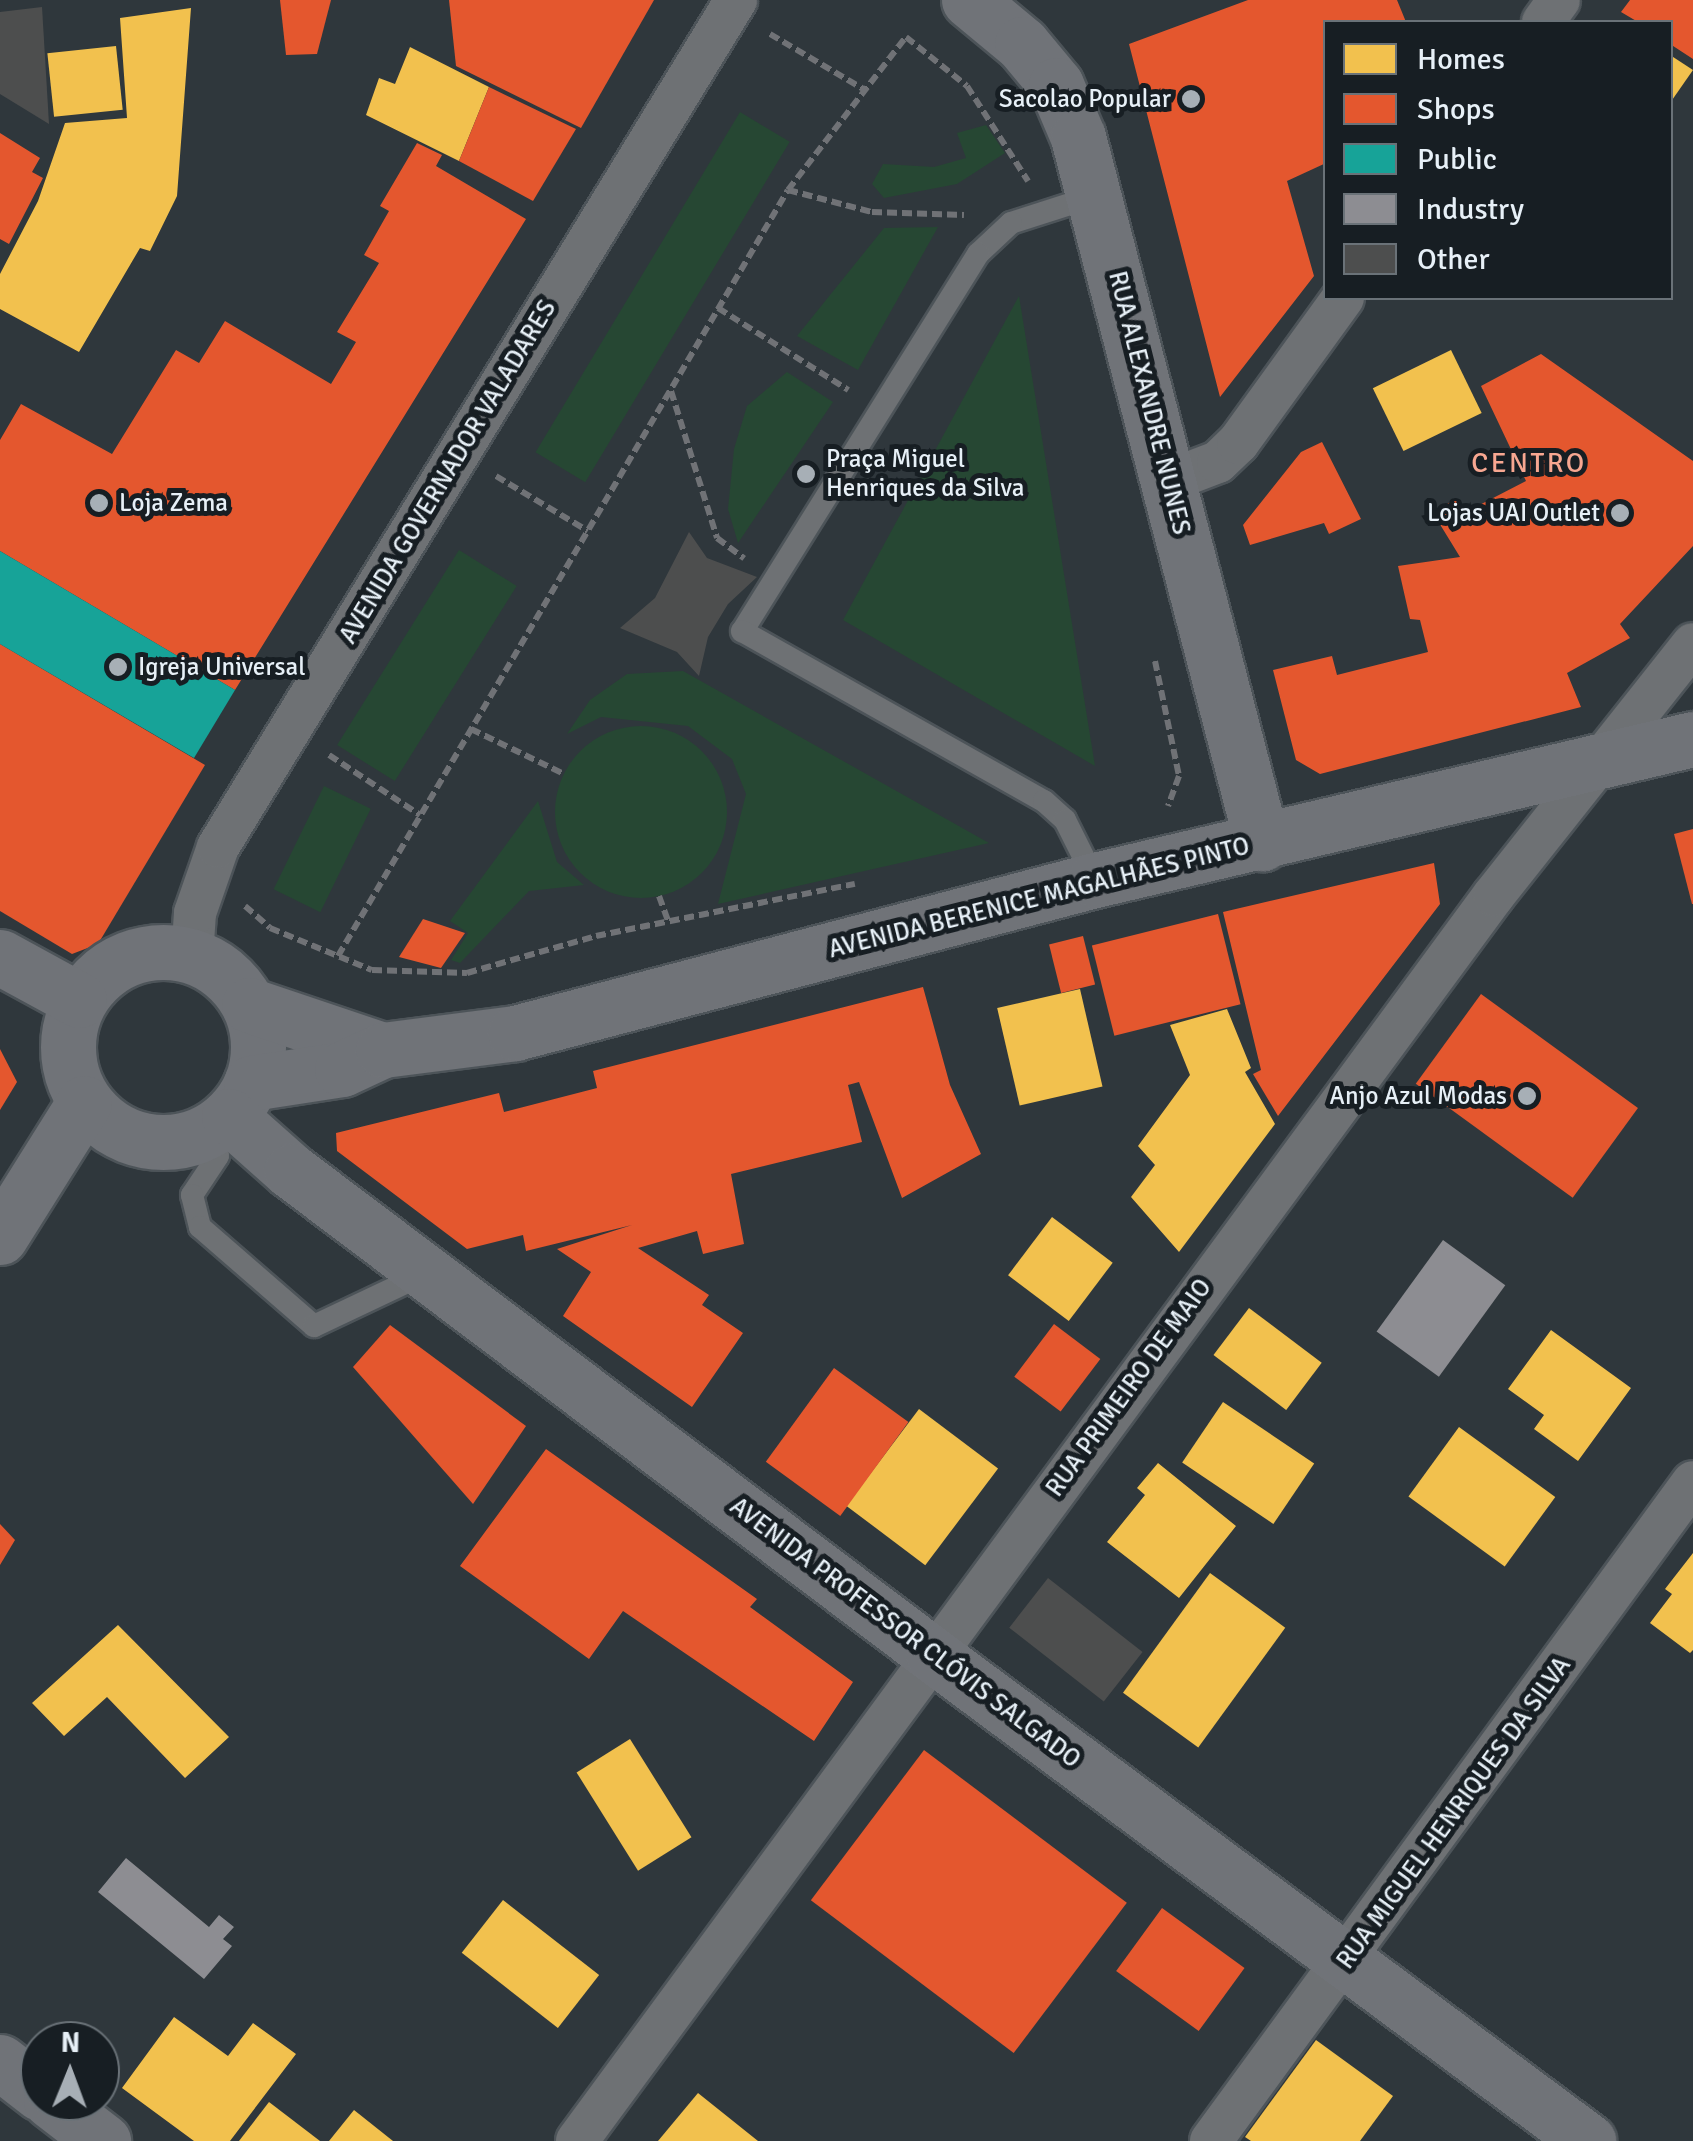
<!DOCTYPE html>
<html>
<head>
<meta charset="utf-8">
<style>
	body { margin:0 }
	#map { position:relative; width:1693px; height:2141px; overflow:hidden; background:#2f373c; font-family:Signika,sans-serif }
	div>[style] { position:absolute }
	[style*='--x'] { left:calc(var(--x)*1px); top:calc(var(--y)*1px); width:calc(var(--w)*1px); rotate:calc(var(--a)*1deg) }
	.green>* { inset:0; background:#264733; transform-origin:0 0 }
	.round { border-radius:50% }
	.homes>* { inset:0; background:#f2c14e; transform-origin:0 0 }
	.shops>* { inset:0; background:#e4572e; transform-origin:0 0 }
	.public>* { inset:0; background:#17a398 }
	.industry>* { inset:0; background:#8d8d92; transform-origin:0 0 }
	.building>* { inset:0; background:#4d4e4e; transform-origin:0 0 }
	.path>* { height:6px; margin-top:-3px; transform-origin:0; background:repeating-linear-gradient(90deg,#707276 0 10px,transparent 0 15px) }
	.roads { filter:drop-shadow(2px 0 #4d5459) drop-shadow(-2px 0 #4d5459) drop-shadow(0 2px #4d5459) drop-shadow(0 -2px #4d5459) }
	.lane>* { height:22px; margin:-11px; padding:0 11px; transform-origin:11px; border-radius:11px; background:#6e7174 }
	.street>* { height:42px; margin:-21px; padding:0 21px; transform-origin:21px; border-radius:21px; background:#6e7174 }
	.secondary>* { height:55px; margin:-27.5px; padding:0 27.5px; transform-origin:27.5px; border-radius:27.5px; background:#707378 }
	.secondary>.ring { margin:-27.5px; padding:0; box-sizing:content-box; background:none; border:55px solid #707378; border-radius:50% }
	.dots>* { width:28px; height:28px; translate:-50% -50%; box-sizing:border-box; border:5px solid #171e23; border-radius:50% }
	span { translate:-50% -50%; white-space:nowrap; text-align:center; line-height:1.15; -webkit-text-stroke:10px #171e23; paint-order:stroke }
	.poi-label { font-size:25px; color:#e7f0f7 }
	.right { translate:-100% -50%; text-align:right }
	.left { translate:0 -50%; text-align:left }
	.street-label { font-size:25px; color:#e7f0f7 }
	.neighbourhood-label { font-size:28px; color:#f7a791; letter-spacing:2.5px }
	.legend { position:absolute; left:1323px; top:20px; width:350px; height:280px; box-sizing:border-box; background:#171e23; border:2px solid #6a7278; margin:0; padding:12px 18px; list-style:none; font-size:30px; color:#e7f0f7 }
	.legend li { display:flex; align-items:center; gap:20px; height:50px }
	.legend b { width:50px; border:2px solid #6a7278 }
	.north { position:absolute; left:20px; top:2021px; width:100px; height:100px; box-sizing:border-box; background:#171e23; border:2px solid #6a7278; border-radius:50%; rotate:1deg; font-size:28px; font-weight:700; line-height:40px; text-align:center; color:#e7f0f7 }
	.north::after { content:''; display:block; margin:auto; width:35px; height:45px; background:#a7afb6; clip-path:polygon(50% 0,100% 100%,50% 72%,0 100%) }
</style>
</head>
<body>
<div id="map">
	<div class="green">
		<i style="left:740px;top:112px;width:58px;height:397px;rotate:31deg"></i>
		<i style="clip-path:polygon(986px 125px,1005px 153px,957px 184px,884px 198px,872px 184px,883px 164px,934px 167px,966px 158px,957px 133px)"></i>
		<i style="clip-path:polygon(938px 227px,858px 370px,797px 336px,884px 228px)"></i>
		<i style="clip-path:polygon(1019px 296px,1095px 766px,843px 620px)"></i>
		<i style="clip-path:polygon(787px 372px,833px 402px,738px 543px,728px 509px,734px 449px,747px 406px)"></i>
		<i style="left:459px;top:550px;width:68px;height:230px;rotate:32deg"></i>
		<i style="clip-path:polygon(683px 671px,989px 843px,718px 904px,746px 794px,732px 759px,688px 726px,601px 717px,567px 734px,590px 700px,627px 674px)"></i>
		<i class="round" style="left:555px;top:726px;width:172px;height:172px"></i>
		<i style="left:324px;top:786px;width:52px;height:115px;rotate:26deg"></i>
		<i style="clip-path:polygon(538px 801px,557px 862px,584px 885px,529px 891px,460px 963px,451px 960px,468px 933px,450px 921px)"></i>
	</div>
	<div class="homes">
		<i style="clip-path:polygon(191px 8px,177px 196px,150px 251px,140px 248px,79px 352px,0 309px,0 274px,38px 201px,65px 123px,127px 118px,120px 18px)"></i>
		<i style="left:116px;top:46px;width:64px;height:69px;rotate:84deg"></i>
		<i style="clip-path:polygon(410px 47px,489px 87px,459px 161px,366px 115px,379px 78px,395px 84px)"></i>
		<i style="clip-path:polygon(1670px 55px,1693px 70px,1670px 103px)"></i>
		<i style="left:1451px;top:350px;width:70px;height:87px;rotate:64deg"></i>
		<i style="left:1080px;top:989px;width:100px;height:85px;rotate:77deg"></i>
		<i style="clip-path:polygon(1227px 1009px,1251px 1068px,1245px 1072px,1275px 1124px,1179px 1252px,1131px 1197px,1155px 1165px,1138px 1146px,1190px 1075px,1170px 1025px)"></i>
		<i style="left:1052px;top:1217px;width:76px;height:73px;rotate:37deg"></i>
		<i style="left:1249px;top:1308px;width:91px;height:59px;rotate:37deg"></i>
		<i style="clip-path:polygon(1551px 1330px,1631px 1388px,1578px 1461px,1534px 1429px,1544px 1415px,1508px 1389px)"></i>
		<i style="left:1223px;top:1402px;width:110px;height:73px;rotate:34deg"></i>
		<i style="left:919px;top:1409px;width:99px;height:121px;rotate:37deg"></i>
		<i style="left:1459px;top:1427px;width:119px;height:86px;rotate:36deg"></i>
		<i style="clip-path:polygon(1158px 1463px,1236px 1526px,1179px 1598px,1107px 1542px,1145px 1495px,1137px 1488px)"></i>
		<i style="clip-path:polygon(1693px 1553px,1693px 1650px,1690px 1653px,1650px 1623px,1672px 1594px,1665px 1589px)"></i>
		<i style="left:1210px;top:1573px;width:93px;height:148px;rotate:36deg"></i>
		<i style="clip-path:polygon(118px 1625px,229px 1737px,185px 1778px,107px 1697px,64px 1736px,32px 1703px)"></i>
		<i style="left:630px;top:1739px;width:116px;height:63px;rotate:58deg"></i>
		<i style="left:503px;top:1900px;width:122px;height:67px;rotate:38deg"></i>
		<i style="clip-path:polygon(174px 2017px,228px 2056px,253px 2023px,296px 2054px,230px 2141px,194px 2141px,122px 2088px)"></i>
		<i style="clip-path:polygon(1316px 2040px,1393px 2096px,1360px 2141px,1251px 2141px,1245px 2137px)"></i>
		<i style="clip-path:polygon(698px 2093px,758px 2141px,658px 2141px)"></i>
		<i style="clip-path:polygon(269px 2102px,320px 2141px,239px 2141px)"></i>
		<i style="clip-path:polygon(354px 2110px,393px 2141px,329px 2141px)"></i>
	</div>
	<div class="shops">
		<i style="clip-path:polygon(280px 0,331px 0,317px 54px,286px 55px)"></i>
		<i style="clip-path:polygon(449px 0,654px 0,581px 128px,456px 66px)"></i>
		<i style="clip-path:polygon(1248px 0,1397px 0,1406px 22px,1326px 22px,1326px 163px,1287px 181px,1314px 276px,1220px 397px,1129px 44px)"></i>
		<i style="clip-path:polygon(1630px 0,1693px 0,1693px 59px,1670px 44px,1670px 22px,1638px 22px,1621px 12px)"></i>
		<i style="clip-path:polygon(489px 87px,576px 129px,533px 201px,459px 161px)"></i>
		<i style="clip-path:polygon(0 133px,40px 158px,32px 172px,43px 178px,9px 244px,0 239px)"></i>
		<i style="clip-path:polygon(417px 143px,442px 155px,436px 166px,526px 219px,235px 690px,0 551px,0 440px,21px 404px,112px 454px,176px 350px,199px 363px,225px 321px,331px 384px,356px 342px,337px 332px,379px 263px,364px 255px,389px 211px,380px 206px)"></i>
		<i style="clip-path:polygon(1541px 354px,1693px 461px,1693px 546px,1620px 624px,1630px 638px,1567px 673px,1581px 707px,1320px 774px,1296px 760px,1273px 670px,1332px 656px,1337px 675px,1428px 652px,1420px 620px,1410px 619px,1398px 566px,1460px 557px,1433px 513px,1455px 499px,1464px 513px,1526px 481px,1481px 386px)"></i>
		<i style="clip-path:polygon(1322px 442px,1361px 519px,1329px 534px,1324px 523px,1250px 545px,1243px 525px,1301px 452px)"></i>
		<i style="clip-path:polygon(0 644px,205px 765px,98px 944px,72px 954px,0 911px)"></i>
		<i style="clip-path:polygon(1693px 829px,1693px 904px,1692px 904px,1674px 834px)"></i>
		<i style="clip-path:polygon(1434px 863px,1440px 904px,1278px 1116px,1253px 1074px,1261px 1070px,1223px 912px)"></i>
		<i style="left:1218px;top:914px;width:93px;height:130px;rotate:76deg"></i>
		<i style="clip-path:polygon(423px 919px,465px 933px,441px 968px,399px 957px)"></i>
		<i style="left:1083px;top:936px;width:50px;height:35px;rotate:76deg"></i>
		<i style="clip-path:polygon(923px 987px,950px 1085px,981px 1154px,902px 1198px,859px 1082px,848px 1085px,862px 1142px,731px 1174px,744px 1244px,703px 1254px,697px 1231px,638px 1248px,709px 1295px,702px 1305px,743px 1333px,692px 1407px,563px 1316px,591px 1272px,557px 1249px,632px 1225px,526px 1251px,523px 1235px,467px 1249px,337px 1151px,336px 1133px,499px 1093px,504px 1112px,597px 1088px,593px 1071px)"></i>
		<i style="left:1481px;top:994px;width:194px;height:111px;rotate:36deg"></i>
		<i style="clip-path:polygon(0 1049px,17px 1082px,0 1110px)"></i>
		<i style="left:1054px;top:1324px;width:58px;height:66px;rotate:37deg"></i>
		<i style="clip-path:polygon(390px 1325px,526px 1426px,473px 1504px,353px 1367px)"></i>
		<i style="left:834px;top:1368px;width:92px;height:116px;rotate:36deg"></i>
		<i style="clip-path:polygon(546px 1449px,757px 1599px,750px 1607px,853px 1682px,814px 1741px,623px 1611px,589px 1659px,460px 1566px)"></i>
		<i style="clip-path:polygon(0 1524px,15px 1540px,0 1565px)"></i>
		<i style="left:924px;top:1750px;width:254px;height:188px;rotate:37deg"></i>
		<i style="left:1162px;top:1908px;width:102px;height:78px;rotate:36deg"></i>
	</div>
	<div class="public">
		<i style="clip-path:polygon(0 551px,235px 690px,194px 758px,0 644px)"></i>
	</div>
	<div class="industry">
		<i style="left:1443px;top:1240px;width:77px;height:113px;rotate:36deg"></i>
		<i style="clip-path:polygon(126px 1858px,209px 1927px,219px 1915px,234px 1927px,223px 1939px,232px 1946px,204px 1979px,98px 1892px)"></i>
	</div>
	<div class="building">
		<i style="clip-path:polygon(42px 7px,49px 124px,0 94px,0 12px)"></i>
		<i style="clip-path:polygon(689px 532px,707px 558px,757px 577px,728px 604px,708px 637px,699px 676px,677px 652px,620px 628px,655px 598px)"></i>
		<i style="left:1048px;top:1578px;width:120px;height:63px;rotate:38deg"></i>
	</div>
	<div class="path">
		<i style="--x:770;--y:34;--w:110;--a:30.5"></i>
		<i style="--x:788;--y:190;--w:87;--a:14.7"></i>
		<i style="--x:872;--y:212;--w:92;--a:1.9"></i>
		<i style="--x:718;--y:308;--w:154;--a:32.2"></i>
		<i style="--x:671;--y:391;--w:154;--a:72.6"></i>
		<i style="--x:717;--y:538;--w:34;--a:37"></i>
		<i style="--x:496;--y:476;--w:107;--a:30.9"></i>
		<i style="--x:1155;--y:661;--w:117;--a:78.2"></i>
		<i style="--x:1179;--y:776;--w:32;--a:110"></i>
		<i style="--x:471;--y:729;--w:103;--a:25.8"></i>
		<i style="--x:329;--y:755;--w:109;--a:33.4"></i>
		<i style="--x:659;--y:896;--w:27;--a:70"></i>
		<i style="--x:245;--y:906;--w:33;--a:41"></i>
		<i style="--x:270;--y:928;--w:110;--a:22.4"></i>
		<i style="--x:372;--y:970;--w:95;--a:1.8"></i>
		<i style="--x:467;--y:973;--w:134;--a:-16"></i>
		<i style="--x:596;--y:936;--w:264;--a:-11.4"></i>
		<i style="--x:338;--y:956;--w:888;--a:-59.57"></i>
		<i style="--x:788;--y:190;--w:193;--a:-52.4"></i>
		<i style="--x:906;--y:37;--w:78;--a:38.8"></i>
		<i style="--x:967;--y:86;--w:113;--a:57.3"></i>
	</div>
	<div class="roads">
		<div class="lane">
			<i style="--x:1095;--y:196;--w:88;--a:162.2"></i>
			<i style="--x:1011;--y:223;--w:45;--a:136.8"></i>
			<i style="--x:978;--y:254;--w:445;--a:122"></i>
			<i style="--x:742;--y:631;--w:347;--a:29.4"></i>
			<i style="--x:1044;--y:801;--w:28;--a:42"></i>
			<i style="--x:1065;--y:820;--w:67;--a:63.4"></i>
			<i style="--x:207;--y:1132;--w:26;--a:65"></i>
			<i style="--x:218;--y:1156;--w:47;--a:123.7"></i>
			<i style="--x:192;--y:1195;--w:33;--a:76"></i>
			<i style="--x:200;--y:1227;--w:151;--a:41"></i>
			<i style="--x:314;--y:1326;--w:124;--a:-25.3"></i>
		</div>
		<div class="street">
			<i style="--x:1543;--y:22;--w:27;--a:-54"></i>
			<i style="--x:1168;--y:481;--w:53;--a:-20.8"></i>
			<i style="--x:1218;--y:462;--w:28;--a:-44"></i>
			<i style="--x:1238;--y:443;--w:179;--a:-54.1"></i>
			<i style="--x:192;--y:957;--w:44;--a:-86.1"></i>
			<i style="--x:195;--y:913;--w:70;--a:-70.8"></i>
			<i style="--x:218;--y:847;--w:993;--a:-58.55"></i>
			<i style="--x:577;--y:2141;--w:1547;--a:-53.65"></i>
			<i style="--x:1494;--y:895;--w:320;--a:-51.6"></i>
			<i style="--x:1211;--y:2141;--w:816;--a:-53.82"></i>
		</div>
		<div class="secondary">
			<i style="--x:969;--y:0;--w:69;--a:39.7"></i>
			<i style="--x:1022;--y:44;--w:53;--a:50.3"></i>
			<i style="--x:1056;--y:85;--w:56;--a:67.1"></i>
			<i style="--x:1078;--y:137;--w:730;--a:75.39"></i>
			<i class="ring" style="left:68px;top:952px;width:135px;height:135px"></i>
			<i style="--x:0;--y:957;--w:90;--a:28.6"></i>
			<i style="--x:249;--y:1005;--w:141;--a:18.6"></i>
			<i style="--x:251;--y:1083;--w:92;--a:-8.7"></i>
			<i style="--x:342;--y:1069;--w:45;--a:-24.9"></i>
			<i style="--x:383;--y:1050;--w:133;--a:-7.3"></i>
			<i style="--x:515;--y:1033;--w:600;--a:-14.78"></i>
			<i style="--x:1095;--y:880;--w:614;--a:-13.27"></i>
			<i style="--x:229;--y:1116;--w:83;--a:41.6"></i>
			<i style="--x:291;--y:1171;--w:804;--a:37.01"></i>
			<i style="--x:933;--y:1655;--w:816;--a:36.57"></i>
			<i style="--x:0;--y:1237;--w:158;--a:-57.9"></i>
			<i style="--x:0;--y:2062;--w:51;--a:37.8"></i>
			<i style="--x:51;--y:2101;--w:66;--a:37.6"></i>
		</div>
	</div>
	<div class="dots">
		<i style="left:1191px;top:99px;background:#a7afb6"></i>
		<i style="left:806px;top:474px;background:#a7afb6"></i>
		<i style="left:99px;top:503px;background:#a7afb6"></i>
		<i style="left:1620px;top:513px;background:#a7afb6"></i>
		<i style="left:118px;top:667px;background:#a7afb6"></i>
		<i style="left:1527px;top:1096px;background:#a7afb6"></i>
	</div>
	<div class="poi-label">
		<span class="right" style="left:1171px;top:99px">Sacolao Popular</span>
		<span class="left" style="left:826px;top:474px">Praça Miguel<br>Henriques da Silva</span>
		<span class="left" style="left:119px;top:503px">Loja Zema</span>
		<span class="right" style="left:1600px;top:513px">Lojas UAI Outlet</span>
		<span class="left" style="left:138px;top:667px">Igreja Universal</span>
		<span class="right" style="left:1507px;top:1096px">Anjo Azul Modas</span>
	</div>
	<div class="street-label">
		<span style="left:1149px;top:403px;rotate:76deg">RUA ALEXANDRE NUNES</span>
		<span style="left:448px;top:472px;rotate:-59deg">AVENIDA GOVERNADOR VALADARES</span>
		<span style="left:1039px;top:898px;rotate:-14deg">AVENIDA BERENICE MAGALHÃES PINTO</span>
		<span style="left:1129px;top:1388px;rotate:-54deg">RUA PRIMEIRO DE MAIO</span>
		<span style="left:905px;top:1633px;rotate:37deg">AVENIDA PROFESSOR CLÓVIS SALGADO</span>
		<span style="left:1454px;top:1813px;rotate:-54deg">RUA MIGUEL HENRIQUES DA SILVA</span>
	</div>
	<div class="neighbourhood-label">
		<span style="left:1529px;top:463px">CENTRO</span>
	</div>
	<ul class="legend">
	<li><b style="height:28px;background:#f2c14e"></b>Homes</li>
	<li><b style="height:28px;background:#e4572e"></b>Shops</li>
	<li><b style="height:28px;background:#17a398"></b>Public</li>
	<li><b style="height:28px;background:#8d8d92"></b>Industry</li>
	<li><b style="height:28px;background:#4d4e4e"></b>Other</li>
	</ul>
	<div class="north">N</div>
</div>
</body>
</html>
